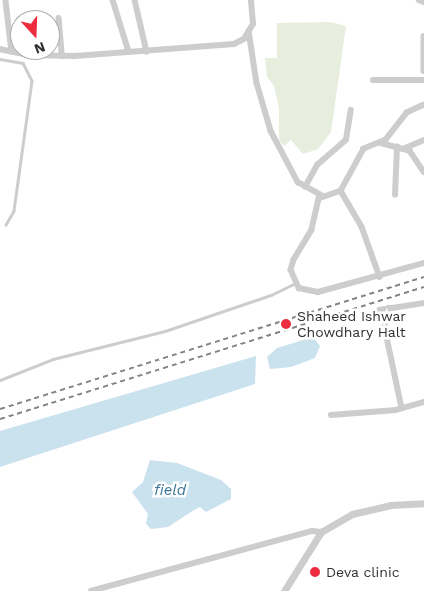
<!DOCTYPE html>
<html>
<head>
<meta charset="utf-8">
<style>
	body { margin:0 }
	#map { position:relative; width:424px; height:591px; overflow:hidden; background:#fff; font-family:"Work Sans",sans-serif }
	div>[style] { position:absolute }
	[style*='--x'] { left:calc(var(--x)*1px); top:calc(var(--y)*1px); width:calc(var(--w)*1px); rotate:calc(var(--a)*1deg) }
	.green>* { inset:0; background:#e7eede }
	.water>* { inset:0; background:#cae1ee }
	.service>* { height:2.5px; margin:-1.25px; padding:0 1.25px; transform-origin:1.25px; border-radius:1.25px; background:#cdcdcd }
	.minor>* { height:5.5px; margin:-2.75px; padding:0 2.75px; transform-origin:2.75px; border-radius:2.75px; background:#cdcdcd }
	.tertiary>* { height:7px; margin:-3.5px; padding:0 3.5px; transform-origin:3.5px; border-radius:3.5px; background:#cdcdcd }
	.rail>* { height:2px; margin-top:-1px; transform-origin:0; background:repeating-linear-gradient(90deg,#858585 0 5px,transparent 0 9px) }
	.dots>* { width:14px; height:14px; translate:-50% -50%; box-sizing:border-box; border:2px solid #fff; border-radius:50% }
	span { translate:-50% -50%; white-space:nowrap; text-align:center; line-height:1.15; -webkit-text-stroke:5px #fff; paint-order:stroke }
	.poi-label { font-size:14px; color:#303030 }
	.left { translate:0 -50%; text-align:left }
	.water-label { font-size:15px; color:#397597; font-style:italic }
	.north { position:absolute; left:10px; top:10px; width:50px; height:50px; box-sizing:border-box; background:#fff; border:1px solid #acacac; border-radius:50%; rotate:160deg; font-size:14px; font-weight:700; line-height:20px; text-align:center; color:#303030 }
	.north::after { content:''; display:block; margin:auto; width:18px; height:22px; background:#ee2c3f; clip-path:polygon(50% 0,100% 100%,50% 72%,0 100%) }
</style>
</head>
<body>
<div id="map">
	<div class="green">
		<i style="clip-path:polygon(330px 22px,346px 26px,331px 132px,318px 149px,303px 154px,291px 140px,284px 146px,279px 140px,279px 108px,274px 86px,267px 77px,265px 58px,277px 58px,277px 23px)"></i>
	</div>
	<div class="water">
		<i style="clip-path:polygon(313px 337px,320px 346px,315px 358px,291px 367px,270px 369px,267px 357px,277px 348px)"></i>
		<i style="clip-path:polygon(256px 356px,255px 384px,0 467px,0 431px)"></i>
		<i style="clip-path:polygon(150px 460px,177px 463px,221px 480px,231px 489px,231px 499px,206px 512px,200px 507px,194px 510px,168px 527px,151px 529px,146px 524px,148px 514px,132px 492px,143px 482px)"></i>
	</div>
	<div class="service">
		<i style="--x:0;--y:59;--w:23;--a:10"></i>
		<i style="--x:23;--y:63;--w:20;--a:63"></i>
		<i style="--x:32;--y:81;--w:131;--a:97.9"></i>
		<i style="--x:14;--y:211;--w:16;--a:120"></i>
		<i style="--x:0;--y:380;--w:57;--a:-21.6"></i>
		<i style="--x:53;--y:359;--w:115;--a:-14"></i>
		<i style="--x:165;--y:331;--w:112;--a:-18.8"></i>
		<i style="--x:271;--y:295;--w:28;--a:-26"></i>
	</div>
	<div class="minor">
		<i style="--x:113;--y:0;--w:54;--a:72.9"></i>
		<i style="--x:135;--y:0;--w:53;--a:77"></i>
		<i style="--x:419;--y:0;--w:5;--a:22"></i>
		<i style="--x:6;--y:1;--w:51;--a:83.3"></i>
		<i style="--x:59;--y:18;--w:38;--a:85"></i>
		<i style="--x:249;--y:31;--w:53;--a:81.3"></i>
		<i style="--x:257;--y:83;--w:50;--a:73.7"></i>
		<i style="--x:271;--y:131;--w:58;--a:62.1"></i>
		<i style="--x:298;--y:182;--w:29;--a:29"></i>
		<i style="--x:424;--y:36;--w:35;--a:90"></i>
		<i style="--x:0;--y:49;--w:29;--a:12"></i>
		<i style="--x:28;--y:55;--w:47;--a:1.2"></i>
		<i style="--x:75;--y:56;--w:159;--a:-4.3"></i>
		<i style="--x:234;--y:44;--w:11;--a:-27"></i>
		<i style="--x:244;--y:39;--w:17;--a:-59"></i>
		<i style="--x:253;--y:24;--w:24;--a:-95"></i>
		<i style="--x:373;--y:80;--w:51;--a:0"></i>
		<i style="--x:424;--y:105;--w:19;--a:155"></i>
		<i style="--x:407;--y:113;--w:34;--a:128"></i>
		<i style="--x:386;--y:140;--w:24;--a:158"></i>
		<i style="--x:364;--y:149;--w:48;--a:118.7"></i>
		<i style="--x:341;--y:191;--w:23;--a:160"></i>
		<i style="--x:319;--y:199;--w:32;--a:103"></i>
		<i style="--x:312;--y:230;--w:35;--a:121"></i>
		<i style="--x:294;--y:260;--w:10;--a:107"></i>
		<i style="--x:291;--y:270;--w:20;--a:66"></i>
		<i style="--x:299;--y:288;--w:19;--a:12"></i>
		<i style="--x:318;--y:292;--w:110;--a:-15.3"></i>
		<i style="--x:381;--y:143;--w:30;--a:15"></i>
		<i style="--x:410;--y:151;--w:25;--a:56"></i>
		<i style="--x:403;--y:149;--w:23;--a:-23"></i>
		<i style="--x:305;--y:187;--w:25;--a:-61"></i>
		<i style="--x:317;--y:165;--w:38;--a:-41"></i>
		<i style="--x:346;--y:140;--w:30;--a:-81"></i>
		<i style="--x:341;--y:191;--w:42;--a:59.7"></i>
		<i style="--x:362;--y:227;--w:53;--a:70.2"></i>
		<i style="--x:395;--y:195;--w:48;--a:-87.6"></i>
		<i style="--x:389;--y:308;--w:20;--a:101"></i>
		<i style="--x:385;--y:328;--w:82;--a:78"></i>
		<i style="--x:379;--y:310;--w:46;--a:-8.8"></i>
		<i style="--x:331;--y:415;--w:65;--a:-4.4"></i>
		<i style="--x:396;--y:410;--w:29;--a:-16"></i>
		<i style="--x:91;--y:591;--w:229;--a:-15.2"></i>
		<i style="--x:312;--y:531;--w:9;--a:6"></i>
	</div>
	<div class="tertiary">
		<i style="--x:284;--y:591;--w:70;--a:-57.9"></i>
		<i style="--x:321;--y:532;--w:36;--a:-30"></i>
		<i style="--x:352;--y:514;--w:39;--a:-13"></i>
		<i style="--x:390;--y:505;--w:34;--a:-3"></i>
	</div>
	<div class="rail">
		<i style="--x:0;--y:409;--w:444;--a:-17.3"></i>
		<i style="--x:0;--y:419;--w:444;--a:-17.3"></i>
	</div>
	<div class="dots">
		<i style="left:286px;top:324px;background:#ee2c3f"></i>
		<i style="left:315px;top:572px;background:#ee2c3f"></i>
	</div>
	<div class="poi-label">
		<span class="left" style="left:297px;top:324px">Shaheed Ishwar<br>Chowdhary Halt</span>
		<span class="left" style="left:326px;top:572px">Deva clinic</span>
	</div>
	<div class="water-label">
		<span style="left:170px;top:491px">field</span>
	</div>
	<div class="north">N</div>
</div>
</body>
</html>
